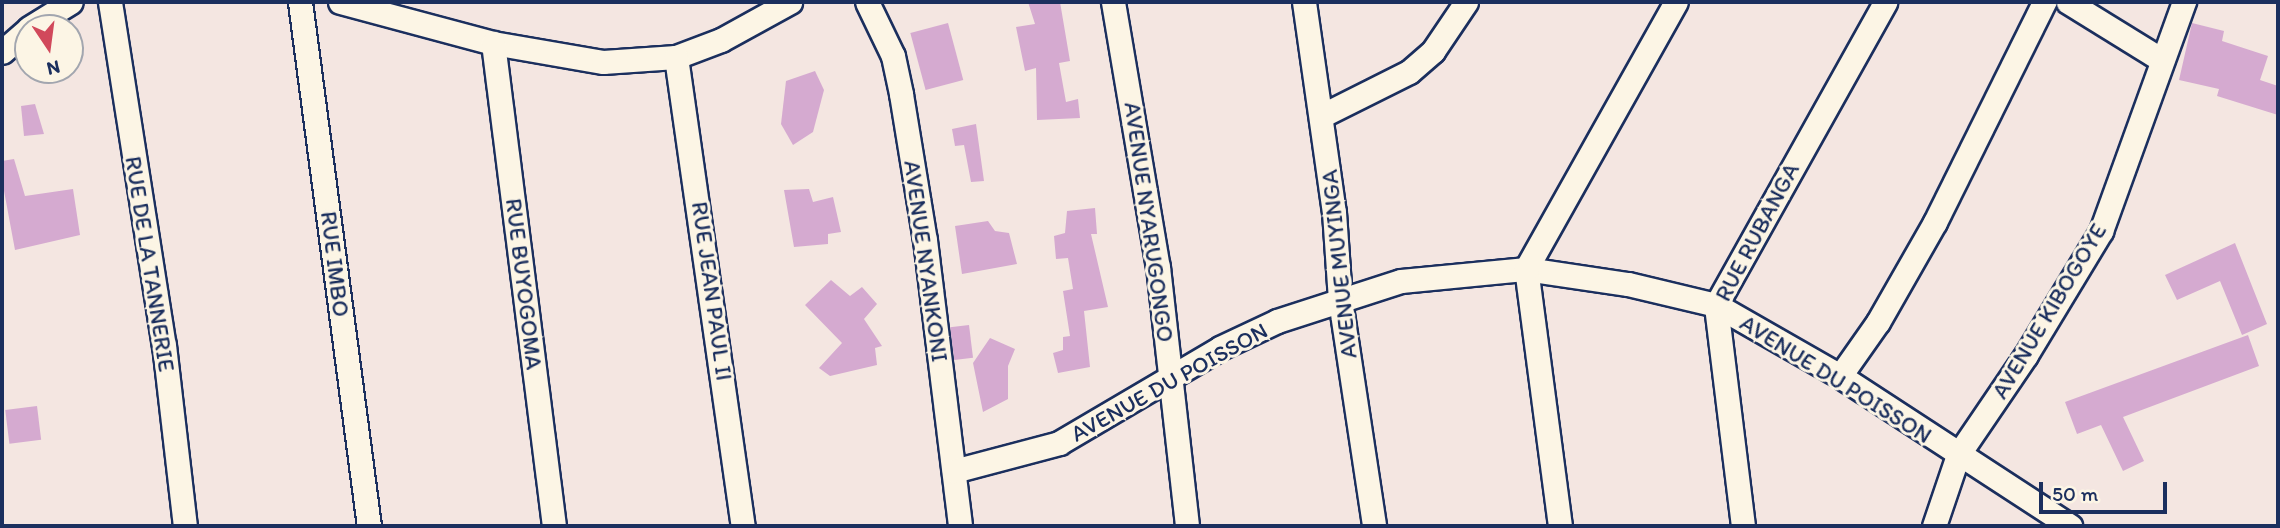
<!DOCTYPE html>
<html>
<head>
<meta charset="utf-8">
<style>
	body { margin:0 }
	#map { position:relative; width:2280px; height:528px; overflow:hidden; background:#f4e6e1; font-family:Itim,sans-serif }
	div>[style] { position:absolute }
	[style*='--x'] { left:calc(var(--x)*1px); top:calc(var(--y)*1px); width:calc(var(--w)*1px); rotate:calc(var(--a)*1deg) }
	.building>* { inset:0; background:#d5aad0; transform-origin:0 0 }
	.roads { filter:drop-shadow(2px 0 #1b2f5e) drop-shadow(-2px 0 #1b2f5e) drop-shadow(0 2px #1b2f5e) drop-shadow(0 -2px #1b2f5e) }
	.minor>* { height:23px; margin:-11.5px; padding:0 11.5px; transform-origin:11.5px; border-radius:11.5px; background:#fcf5e5 }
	span { translate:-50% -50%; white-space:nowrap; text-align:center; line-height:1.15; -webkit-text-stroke:6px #fcf5e5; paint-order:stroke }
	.street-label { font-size:23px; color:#1b2f5e }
	.frame { position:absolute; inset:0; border:4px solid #1b2f5e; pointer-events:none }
	.north { position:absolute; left:14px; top:14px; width:70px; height:70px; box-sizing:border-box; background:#fcf5e5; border:2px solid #a2a6af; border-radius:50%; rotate:167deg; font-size:19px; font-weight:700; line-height:28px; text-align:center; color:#1b2f5e }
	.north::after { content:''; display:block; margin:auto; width:24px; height:32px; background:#d1495b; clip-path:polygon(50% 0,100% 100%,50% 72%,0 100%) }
	.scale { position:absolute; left:2039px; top:482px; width:128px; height:32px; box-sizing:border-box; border:4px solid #1b2f5e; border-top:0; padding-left:9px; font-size:21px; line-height:24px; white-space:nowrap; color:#1b2f5e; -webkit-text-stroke:5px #fcf5e5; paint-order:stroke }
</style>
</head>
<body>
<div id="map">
	<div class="building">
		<i style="clip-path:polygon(1028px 2px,1060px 2px,1070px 61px,1059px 63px,1066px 102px,1078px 99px,1080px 118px,1037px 120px,1036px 68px,1025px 71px,1016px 27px,1035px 24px)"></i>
		<i style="left:948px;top:23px;width:59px;height:39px;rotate:75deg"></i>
		<i style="clip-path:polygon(2192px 23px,2224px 31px,2222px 41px,2268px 56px,2260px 80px,2278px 86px,2278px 115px,2217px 96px,2219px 89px,2179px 80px)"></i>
		<i style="clip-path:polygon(815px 71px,824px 90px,813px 132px,793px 145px,781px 124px,786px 81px)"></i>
		<i style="clip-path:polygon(35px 104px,44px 134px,24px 136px,21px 106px)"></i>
		<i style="clip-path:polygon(976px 124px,984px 181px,971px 182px,964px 145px,955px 146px,952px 129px)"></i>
		<i style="clip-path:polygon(14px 159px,25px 196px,73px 189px,80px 235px,15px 250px,2px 180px,2px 161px)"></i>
		<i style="clip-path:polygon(809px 189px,813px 202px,833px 197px,841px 232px,828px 234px,828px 244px,794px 247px,784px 190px)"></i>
		<i style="clip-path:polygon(1095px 208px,1097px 234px,1091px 234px,1108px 307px,1084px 311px,1090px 367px,1058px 373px,1053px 353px,1063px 350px,1063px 337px,1070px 336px,1063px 291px,1073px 289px,1068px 258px,1056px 259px,1054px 236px,1065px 233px,1067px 211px)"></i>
		<i style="clip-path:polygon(988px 221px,995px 231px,1009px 233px,1017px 264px,962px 274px,955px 226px)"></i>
		<i style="clip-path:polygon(2235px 243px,2267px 324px,2242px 335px,2220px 281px,2177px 300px,2165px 275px)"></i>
		<i style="clip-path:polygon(831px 280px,850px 296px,862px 287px,877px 304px,864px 319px,882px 346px,875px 348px,877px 365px,830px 376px,819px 368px,842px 343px,805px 305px)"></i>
		<i style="left:969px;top:325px;width:33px;height:19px;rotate:83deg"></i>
		<i style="clip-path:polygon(2248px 335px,2259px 366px,2123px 417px,2144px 461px,2123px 471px,2101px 425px,2077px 434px,2065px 402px)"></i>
		<i style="clip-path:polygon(990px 338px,1015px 349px,1008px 366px,1008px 399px,983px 412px,973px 363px)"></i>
		<i style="left:37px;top:406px;width:34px;height:32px;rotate:83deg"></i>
	</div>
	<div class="roads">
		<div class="minor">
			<i style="--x:110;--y:2;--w:347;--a:81.1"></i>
			<i style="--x:164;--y:345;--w:182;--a:83.4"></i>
			<i style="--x:300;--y:2;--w:529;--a:82.5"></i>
			<i style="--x:340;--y:2;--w:158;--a:15"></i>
			<i style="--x:493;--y:43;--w:112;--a:9.8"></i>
			<i style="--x:603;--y:62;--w:73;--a:-3.9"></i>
			<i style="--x:676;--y:57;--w:48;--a:-20.7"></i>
			<i style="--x:721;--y:40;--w:79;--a:-28.8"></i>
			<i style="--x:867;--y:2;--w:60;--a:64.3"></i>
			<i style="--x:893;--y:56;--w:39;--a:78"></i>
			<i style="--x:901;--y:94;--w:148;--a:80.7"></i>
			<i style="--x:925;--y:240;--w:288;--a:83"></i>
			<i style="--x:1113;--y:2;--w:269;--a:80.4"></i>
			<i style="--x:1158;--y:267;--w:261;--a:83.6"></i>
			<i style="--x:1304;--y:2;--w:212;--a:81.9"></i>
			<i style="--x:1334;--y:212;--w:88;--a:86.1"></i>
			<i style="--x:1340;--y:300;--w:229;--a:81.4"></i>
			<i style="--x:2068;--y:2;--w:110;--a:31.7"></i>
			<i style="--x:29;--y:28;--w:49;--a:-31.8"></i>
			<i style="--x:493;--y:43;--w:487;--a:82.8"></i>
			<i style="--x:2;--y:52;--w:35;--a:-41"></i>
			<i style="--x:676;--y:57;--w:474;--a:81.9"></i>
			<i style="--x:1321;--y:116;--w:98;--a:-26.6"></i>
			<i style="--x:1409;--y:72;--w:32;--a:-41"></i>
			<i style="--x:1433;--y:51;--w:59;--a:-56"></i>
			<i style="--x:1840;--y:376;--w:66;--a:-54.9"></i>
			<i style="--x:1878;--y:322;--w:115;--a:-60.3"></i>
			<i style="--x:1935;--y:222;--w:246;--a:-63.6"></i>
			<i style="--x:954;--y:471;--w:109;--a:-14.9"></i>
			<i style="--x:1059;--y:443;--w:187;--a:-30.5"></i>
			<i style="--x:1220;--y:348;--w:63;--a:-25.3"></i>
			<i style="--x:1277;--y:321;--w:130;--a:-17.9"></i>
			<i style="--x:1401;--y:281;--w:126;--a:-5.5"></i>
			<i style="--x:1526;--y:269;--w:103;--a:8.4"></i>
			<i style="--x:1628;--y:284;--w:90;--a:13.4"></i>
			<i style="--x:1716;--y:305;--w:143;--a:29.8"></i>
			<i style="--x:1840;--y:376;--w:275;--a:33.1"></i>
			<i style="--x:1560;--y:526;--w:259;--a:-97.5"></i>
			<i style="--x:1526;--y:269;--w:306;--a:-60.7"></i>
			<i style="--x:1743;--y:526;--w:223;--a:-97"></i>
			<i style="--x:1716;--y:305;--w:347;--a:-60.8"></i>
			<i style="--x:1934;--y:526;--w:75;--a:-71.3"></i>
			<i style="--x:1958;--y:455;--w:121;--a:-55.8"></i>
			<i style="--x:2026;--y:355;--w:145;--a:-58.8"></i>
			<i style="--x:2101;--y:231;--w:244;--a:-70.1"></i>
		</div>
	</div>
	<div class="street-label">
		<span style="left:1149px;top:222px;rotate:82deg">AVENUE NYARUGONGO</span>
		<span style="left:1757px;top:232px;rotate:-62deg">RUE RUBANGA</span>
		<span style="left:926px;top:261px;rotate:82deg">AVENUE NYANKONI</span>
		<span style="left:150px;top:264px;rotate:81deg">RUE DE LA TANNERIE</span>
		<span style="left:335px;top:264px;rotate:83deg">RUE IMBO</span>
		<span style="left:1339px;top:264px;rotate:-96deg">AVENUE MUYINGA</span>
		<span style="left:524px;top:284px;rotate:83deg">RUE BUYOGOMA</span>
		<span style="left:712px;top:291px;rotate:82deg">RUE JEAN PAUL II</span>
		<span style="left:2049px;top:311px;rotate:-59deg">AVENUE KIBOGOYE</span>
		<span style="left:1836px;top:379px;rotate:32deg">AVENUE DU POISSON</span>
		<span style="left:1169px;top:382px;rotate:-29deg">AVENUE DU POISSON</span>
	</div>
	<div class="frame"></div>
	<div class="north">N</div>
	<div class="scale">50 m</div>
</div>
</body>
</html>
